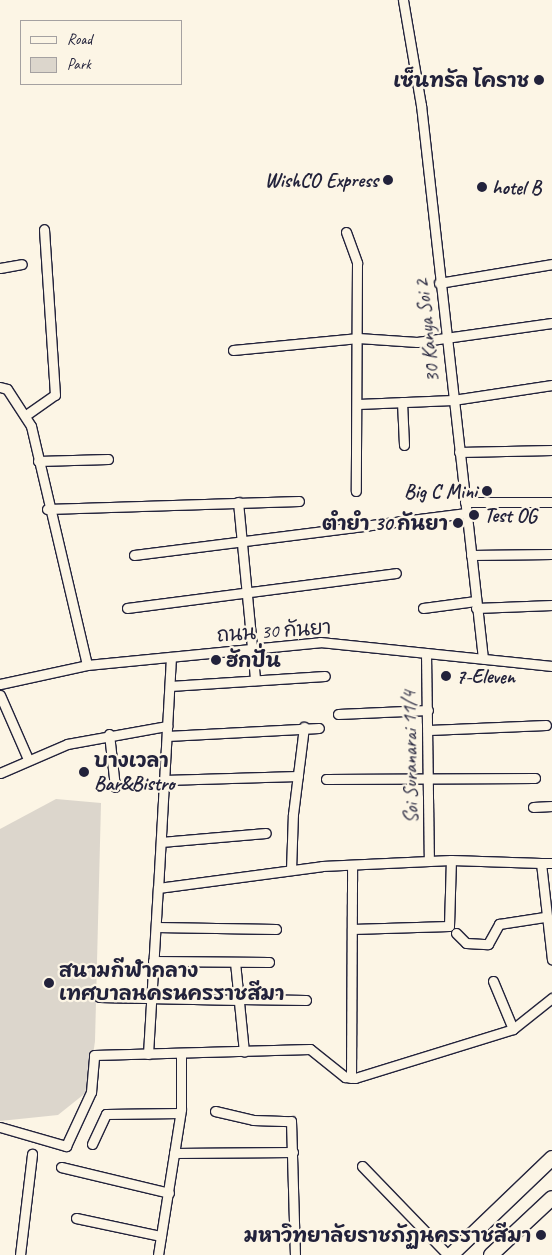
<!DOCTYPE html>
<html>
<head>
<meta charset="utf-8">
<style>
	body { margin:0 }
	#map { position:relative; width:552px; height:1255px; overflow:hidden; background:#fcf5e5; font-family:Caveat,"Playpen Sans Thai",sans-serif }
	div>[style] { position:absolute }
	[style*='--x'] { left:calc(var(--x)*1px); top:calc(var(--y)*1px); width:calc(var(--w)*1px); rotate:calc(var(--a)*1deg) }
	.green>* { inset:0; background:#dcd6cc }
	.roads { filter:drop-shadow(1px 0 #22223b) drop-shadow(-1px 0 #22223b) drop-shadow(0 1px #22223b) drop-shadow(0 -1px #22223b) }
	.street>* { height:9px; margin:-4.5px; padding:0 4.5px; transform-origin:4.5px; border-radius:4.5px; background:#fcf5e5 }
	.primary>* { height:14px; margin:-7px; padding:0 7px; transform-origin:7px; border-radius:7px; background:#fcf5e5 }
	.dots>* { width:14px; height:14px; translate:-50% -50%; box-sizing:border-box; border:2px solid #fcf5e5; border-radius:50% }
	span { translate:-50% -50%; white-space:nowrap; text-align:center; line-height:1.15; -webkit-text-stroke:4.5px #fcf5e5; paint-order:stroke }
	.poi-label { font-size:20px; color:#22223b; font-weight:700 }
	.right { translate:-100% -50%; text-align:right }
	.left { translate:0 -50%; text-align:left }
	.street-label { font-size:20px; color:#22223b }
	.legend { position:absolute; left:20px; top:20px; width:162px; height:65px; box-sizing:border-box; background:#fcf5e5; border:1px solid #a5a1a1; margin:0; padding:6px 9px; list-style:none; font-size:15px; color:#22223b }
	.legend li { display:flex; align-items:center; gap:10px; height:25px }
	.legend b { width:25px; border:1px solid #a5a1a1 }
</style>
</head>
<body>
<div id="map">
	<div class="green">
		<i style="clip-path:polygon(56px 799px,101px 803px,95px 1041px,88px 1091px,58px 1115px,0 1121px,0 829px)"></i>
	</div>
	<div class="roads">
		<div class="street">
			<i style="--x:403;--y:0;--w:107;--a:80.3"></i>
			<i style="--x:421;--y:105;--w:557;--a:83.61"></i>
			<i style="--x:346;--y:232;--w:33;--a:70"></i>
			<i style="--x:357;--y:263;--w:228;--a:90.3"></i>
			<i style="--x:0;--y:268;--w:22;--a:-10"></i>
			<i style="--x:439;--y:283;--w:115;--a:-9.5"></i>
			<i style="--x:233;--y:350;--w:126;--a:-5.5"></i>
			<i style="--x:358;--y:338;--w:59;--a:3.9"></i>
			<i style="--x:417;--y:342;--w:136;--a:-8"></i>
			<i style="--x:0;--y:387;--w:7;--a:16"></i>
			<i style="--x:7;--y:389;--w:44;--a:57"></i>
			<i style="--x:31;--y:426;--w:245;--a:76.8"></i>
			<i style="--x:402;--y:402;--w:43;--a:87.3"></i>
			<i style="--x:358;--y:404;--w:95;--a:-2.4"></i>
			<i style="--x:453;--y:400;--w:100;--a:-8.6"></i>
			<i style="--x:26;--y:415;--w:35;--a:-35"></i>
			<i style="--x:55;--y:395;--w:166;--a:-93.8"></i>
			<i style="--x:459;--y:452;--w:93;--a:-1.2"></i>
			<i style="--x:38;--y:461;--w:70;--a:-1.6"></i>
			<i style="--x:238;--y:502;--w:179;--a:84.5"></i>
			<i style="--x:465;--y:502;--w:87;--a:0"></i>
			<i style="--x:47;--y:509;--w:252;--a:-1.8"></i>
			<i style="--x:134;--y:555;--w:335;--a:-7.2"></i>
			<i style="--x:471;--y:555;--w:81;--a:-0.7"></i>
			<i style="--x:127;--y:608;--w:271;--a:-7.4"></i>
			<i style="--x:423;--y:608;--w:53;--a:-7.5"></i>
			<i style="--x:476;--y:608;--w:76;--a:-2.3"></i>
			<i style="--x:426;--y:653;--w:208;--a:89.2"></i>
			<i style="--x:171;--y:657;--w:231;--a:93.2"></i>
			<i style="--x:158;--y:888;--w:165;--a:-7.6"></i>
			<i style="--x:322;--y:866;--w:129;--a:-2.7"></i>
			<i style="--x:451;--y:860;--w:90;--a:1.9"></i>
			<i style="--x:541;--y:863;--w:97;--a:83.5"></i>
			<i style="--x:0;--y:684;--w:89;--a:-12.3"></i>
			<i style="--x:87;--y:665;--w:234;--a:-5.6"></i>
			<i style="--x:320;--y:642;--w:233;--a:5.9"></i>
			<i style="--x:170;--y:686;--w:155;--a:-3.7"></i>
			<i style="--x:0;--y:695;--w:70;--a:66.4"></i>
			<i style="--x:338;--y:714;--w:90;--a:-2.5"></i>
			<i style="--x:429;--y:730;--w:117;--a:-2.4"></i>
			<i style="--x:109;--y:734;--w:53;--a:83.5"></i>
			<i style="--x:167;--y:736;--w:152;--a:-3"></i>
			<i style="--x:0;--y:773;--w:73;--a:-23.4"></i>
			<i style="--x:67;--y:744;--w:102;--a:-10.2"></i>
			<i style="--x:326;--y:779;--w:209;--a:-0.3"></i>
			<i style="--x:164;--y:780;--w:134;--a:-1.7"></i>
			<i style="--x:533;--y:807;--w:19;--a:-3"></i>
			<i style="--x:161;--y:842;--w:105;--a:-4.9"></i>
			<i style="--x:541;--y:863;--w:11;--a:0"></i>
			<i style="--x:291;--y:870;--w:56;--a:-88"></i>
			<i style="--x:293;--y:814;--w:88;--a:-82.8"></i>
			<i style="--x:156;--y:927;--w:120;--a:1"></i>
			<i style="--x:352;--y:929;--w:97;--a:-1.8"></i>
			<i style="--x:449;--y:926;--w:66;--a:-88.3"></i>
			<i style="--x:456;--y:933;--w:14;--a:45"></i>
			<i style="--x:466;--y:943;--w:22;--a:3"></i>
			<i style="--x:488;--y:944;--w:23;--a:-61"></i>
			<i style="--x:499;--y:924;--w:46;--a:-8.8"></i>
			<i style="--x:153;--y:961;--w:116;--a:0.5"></i>
			<i style="--x:235;--y:962;--w:90;--a:84.3"></i>
			<i style="--x:493;--y:981;--w:52;--a:67.4"></i>
			<i style="--x:99;--y:997;--w:141;--a:1.2"></i>
			<i style="--x:240;--y:999;--w:66;--a:0.9"></i>
			<i style="--x:148;--y:1054;--w:166;--a:-86.6"></i>
			<i style="--x:351;--y:1078;--w:213;--a:-89.7"></i>
			<i style="--x:215;--y:1111;--w:39;--a:13"></i>
			<i style="--x:253;--y:1120;--w:38;--a:2"></i>
			<i style="--x:291;--y:1121;--w:134;--a:88.3"></i>
			<i style="--x:0;--y:1127;--w:69;--a:16.1"></i>
			<i style="--x:66;--y:1146;--w:60;--a:-65.2"></i>
			<i style="--x:91;--y:1092;--w:37;--a:-85"></i>
			<i style="--x:94;--y:1055;--w:216;--a:-1.6"></i>
			<i style="--x:310;--y:1049;--w:45;--a:38.7"></i>
			<i style="--x:345;--y:1077;--w:10;--a:6"></i>
			<i style="--x:355;--y:1078;--w:165;--a:-17.2"></i>
			<i style="--x:513;--y:1029;--w:50;--a:-38.5"></i>
			<i style="--x:92;--y:1144;--w:33;--a:-65"></i>
			<i style="--x:106;--y:1114;--w:74;--a:-0.8"></i>
			<i style="--x:174;--y:1153;--w:119;--a:-0.5"></i>
			<i style="--x:362;--y:1166;--w:124;--a:46"></i>
			<i style="--x:61;--y:1167;--w:111;--a:13.5"></i>
			<i style="--x:76;--y:1218;--w:87;--a:12"></i>
			<i style="--x:20;--y:1255;--w:102;--a:-83.2"></i>
			<i style="--x:158;--y:1255;--w:148;--a:-81"></i>
			<i style="--x:181;--y:1109;--w:56;--a:-90"></i>
		</div>
		<div class="primary">
			<i style="--x:451;--y:1255;--w:140;--a:-43.8"></i>
			<i style="--x:491;--y:1255;--w:83;--a:-43.1"></i>
		</div>
	</div>
	<div class="dots">
		<i style="left:539px;top:80px;background:#22223b"></i>
		<i style="left:388px;top:180px;background:#22223b"></i>
		<i style="left:482px;top:187px;background:#22223b"></i>
		<i style="left:487px;top:491px;background:#22223b"></i>
		<i style="left:474px;top:515px;background:#22223b"></i>
		<i style="left:458px;top:523px;background:#22223b"></i>
		<i style="left:216px;top:660px;background:#22223b"></i>
		<i style="left:446px;top:676px;background:#22223b"></i>
		<i style="left:84px;top:772px;background:#22223b"></i>
		<i style="left:49px;top:983px;background:#22223b"></i>
		<i style="left:541px;top:1235px;background:#22223b"></i>
	</div>
	<div class="poi-label">
		<span class="right" style="left:529px;top:80px">เซ็นทรัล โคราช</span>
		<span class="right" style="left:378px;top:180px">WishCO Express</span>
		<span class="left" style="left:492px;top:187px">hotel B</span>
		<span class="right" style="left:477px;top:491px">Big C Mini</span>
		<span class="left" style="left:484px;top:515px">Test OG</span>
		<span class="right" style="left:448px;top:523px">ตำยำ 30 กันยา</span>
		<span class="left" style="left:226px;top:660px">ฮักปั่น</span>
		<span class="left" style="left:456px;top:676px">7-Eleven</span>
		<span class="left" style="left:94px;top:772px">บางเวลา<br>Bar&amp;Bistro</span>
		<span class="left" style="left:59px;top:982px">สนามกีฬากลาง<br>เทศบาลนครนครราชสีมา</span>
		<span class="right" style="left:531px;top:1235px">มหาวิทยาลัยราชภัฏนครราชสีมา</span>
	</div>
	<div class="street-label">
		<span style="left:427px;top:331px;rotate:-96deg">30 Kanya Soi 2</span>
		<span style="left:274px;top:631px;rotate:-4deg">ถนน 30 กันยา</span>
		<span style="left:410px;top:757px;rotate:-91deg">Soi Suranarai 11/4</span>
	</div>
	<ul class="legend">
	<li><b style="height:6px;background:#fcf5e5"></b>Road</li>
	<li><b style="height:14px;background:#dcd6cc"></b>Park</li>
	</ul>
</div>
</body>
</html>
